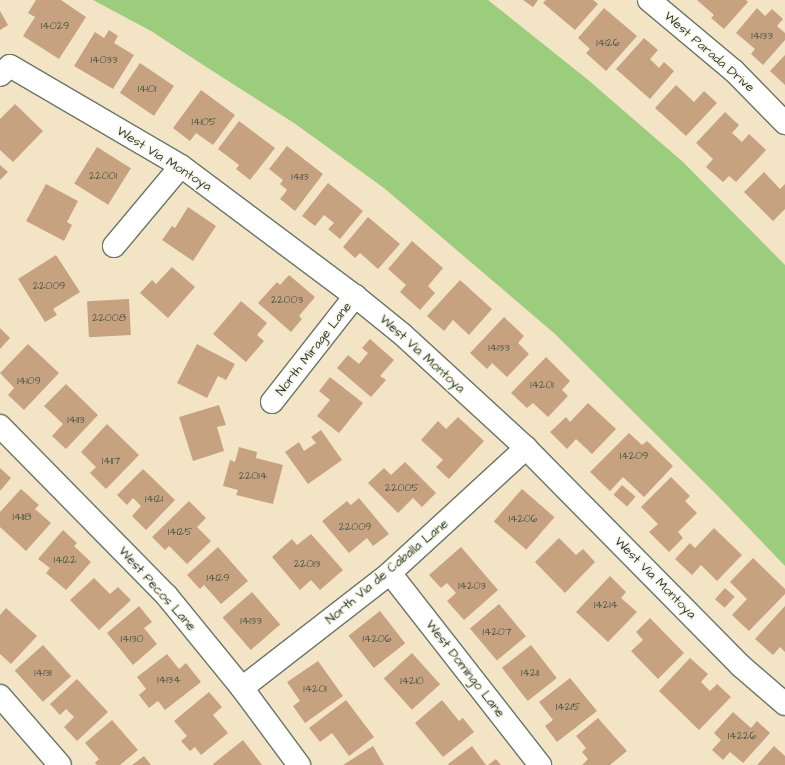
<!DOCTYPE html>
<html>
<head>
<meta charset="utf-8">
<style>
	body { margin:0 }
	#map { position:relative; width:785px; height:765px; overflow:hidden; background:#f3e4c6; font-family:"Architects Daughter",sans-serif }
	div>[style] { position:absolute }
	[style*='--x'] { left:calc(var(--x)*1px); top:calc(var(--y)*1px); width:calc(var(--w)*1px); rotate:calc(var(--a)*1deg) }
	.green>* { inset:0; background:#9bcd7d }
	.building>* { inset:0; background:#c7a281; transform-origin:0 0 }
	.roads { filter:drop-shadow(1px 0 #697767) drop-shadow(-1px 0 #697767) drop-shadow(0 1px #697767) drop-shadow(0 -1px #697767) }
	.minor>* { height:22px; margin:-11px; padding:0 11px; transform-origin:11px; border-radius:11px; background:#fff }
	span { translate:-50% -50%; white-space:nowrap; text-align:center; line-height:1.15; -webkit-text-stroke:3px #fcf5e5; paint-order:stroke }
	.number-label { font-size:11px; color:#495647 }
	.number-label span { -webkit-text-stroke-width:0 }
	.street-label { font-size:13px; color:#1f3d34 }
</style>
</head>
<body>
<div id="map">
	<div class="green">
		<i style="clip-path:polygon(93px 0,488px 0,587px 79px,683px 162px,785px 265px,785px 566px,719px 497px,555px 334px,384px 188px,294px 123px,211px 70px,151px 31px)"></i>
	</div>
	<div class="building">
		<i style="clip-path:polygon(36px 0,61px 0,86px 17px,59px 59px,23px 36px,35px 17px,28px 13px)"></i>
		<i style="clip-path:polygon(523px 0,538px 0,533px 7px)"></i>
		<i style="clip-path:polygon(546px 0,593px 0,598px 4px,575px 30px,543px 3px)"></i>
		<i style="clip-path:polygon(697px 0,746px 0,748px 2px,724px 29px,711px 18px,714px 15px)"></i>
		<i style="clip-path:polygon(604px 8px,637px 36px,606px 71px,586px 53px,590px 49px,578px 38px)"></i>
		<i style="clip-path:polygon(757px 8px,765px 16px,772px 9px,783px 19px,777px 26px,785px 33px,785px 40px,763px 65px,751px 54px,755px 49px,736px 33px)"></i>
		<i style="clip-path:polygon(0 11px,8px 25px,0 30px)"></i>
		<i style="clip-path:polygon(109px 30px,118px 36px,114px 43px,134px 55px,113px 89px,74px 66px,95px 32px,104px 38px)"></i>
		<i style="clip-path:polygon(644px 38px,658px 50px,650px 59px,659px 68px,664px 62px,674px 71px,650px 99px,616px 69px)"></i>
		<i style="clip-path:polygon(785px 55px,785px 85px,770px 71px)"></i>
		<i style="left:140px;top:63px;width:41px;height:36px;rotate:34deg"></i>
		<i style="clip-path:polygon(676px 85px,694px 102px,704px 91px,717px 103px,686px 136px,655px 108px)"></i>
		<i style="clip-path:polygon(201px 90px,235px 115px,213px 145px,196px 133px,190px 141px,173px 128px)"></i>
		<i style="clip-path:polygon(15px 104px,43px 131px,13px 162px,0 150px,0 119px)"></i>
		<i style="clip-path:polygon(725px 112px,739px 125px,732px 133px,742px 142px,749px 134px,766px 150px,736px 182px,729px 176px,723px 182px,706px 167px,713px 159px,696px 143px)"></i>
		<i style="clip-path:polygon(239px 121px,275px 148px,250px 180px,236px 169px,239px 165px,218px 149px)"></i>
		<i style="clip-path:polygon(287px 146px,323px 174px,295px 211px,280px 199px,287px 190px,280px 184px,283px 180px,269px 169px)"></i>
		<i style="left:97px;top:147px;width:40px;height:43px;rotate:32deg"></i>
		<i style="clip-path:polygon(0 165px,8px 172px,0 180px)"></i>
		<i style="clip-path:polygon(764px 172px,780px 189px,785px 184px,785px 209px,773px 221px,744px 192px)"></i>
		<i style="clip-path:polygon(328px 183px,363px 211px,340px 239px,328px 229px,334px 223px,324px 215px,315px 226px,302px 216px)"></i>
		<i style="clip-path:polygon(46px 184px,78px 201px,67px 222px,72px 225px,64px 241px,26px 221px)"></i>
		<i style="clip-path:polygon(188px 207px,216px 226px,193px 261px,162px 240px,172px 226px,175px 228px)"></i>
		<i style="clip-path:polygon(368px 217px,400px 244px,378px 269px,360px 253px,355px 258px,343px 247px)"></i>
		<i style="clip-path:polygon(412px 241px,443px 268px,428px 286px,435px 293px,420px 310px,400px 292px,406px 285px,388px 269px)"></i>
		<i style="clip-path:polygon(56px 255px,80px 292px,53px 309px,57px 315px,45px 322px,18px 279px)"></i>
		<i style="clip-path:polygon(172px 267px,195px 287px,168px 318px,140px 293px,152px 280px,156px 284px)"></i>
		<i style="clip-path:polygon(289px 275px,315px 297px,299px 316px,302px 319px,291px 332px,258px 303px,277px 282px,280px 285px)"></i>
		<i style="clip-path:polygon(460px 280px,492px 309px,469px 335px,453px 320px,444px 331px,427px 316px)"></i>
		<i style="left:129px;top:299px;width:36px;height:42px;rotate:87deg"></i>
		<i style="clip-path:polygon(241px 301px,267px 323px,257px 335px,264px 341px,246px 362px,213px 334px)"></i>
		<i style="clip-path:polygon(504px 317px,524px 336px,518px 343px,529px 354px,507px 377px,492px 363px,487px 369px,470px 353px)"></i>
		<i style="clip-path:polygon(0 328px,10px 338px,0 349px)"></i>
		<i style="clip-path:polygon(370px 339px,394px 360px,380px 376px,386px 380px,371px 397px,337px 368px,348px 355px,359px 364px,368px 353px,362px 348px)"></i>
		<i style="clip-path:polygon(28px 344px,59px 373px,24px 410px,8px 395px,14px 388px,0 373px)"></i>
		<i style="clip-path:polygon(197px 344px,235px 364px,226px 380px,218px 376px,207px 398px,177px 383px)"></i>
		<i style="clip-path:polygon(546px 357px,570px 381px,562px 390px,568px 396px,548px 417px,533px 403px,527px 408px,511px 393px)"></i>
		<i style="clip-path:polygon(330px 377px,363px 403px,339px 433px,317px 416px,330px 400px,319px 391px)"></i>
		<i style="clip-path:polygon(66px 384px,98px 415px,66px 449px,52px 436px,63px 424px,44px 406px)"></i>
		<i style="clip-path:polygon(588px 403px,616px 429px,592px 454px,576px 439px,567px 449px,550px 432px,566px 417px,570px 422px)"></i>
		<i style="clip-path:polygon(219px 405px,226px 425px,217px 427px,224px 451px,193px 461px,179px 417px)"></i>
		<i style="clip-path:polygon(458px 417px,484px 441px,449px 479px,436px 467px,443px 460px,421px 440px,438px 421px,446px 429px)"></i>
		<i style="clip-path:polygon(107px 424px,139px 455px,106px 489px,90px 473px,96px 467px,81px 452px)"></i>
		<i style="clip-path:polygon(321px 430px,342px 460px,308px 484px,285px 452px,299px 442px,304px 451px,316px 443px,311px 437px)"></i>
		<i style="clip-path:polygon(629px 433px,642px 445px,647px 441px,673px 466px,644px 497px,623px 477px,610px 491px,590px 472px)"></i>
		<i style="clip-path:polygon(239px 447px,257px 452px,256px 458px,283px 465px,273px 504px,236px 495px,238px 490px,223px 486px,230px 460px,235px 462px)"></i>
		<i style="clip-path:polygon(405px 462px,436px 493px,422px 507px,413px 498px,398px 513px,368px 483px,384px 468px,391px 475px)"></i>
		<i style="clip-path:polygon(0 468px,11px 478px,0 491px)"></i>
		<i style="clip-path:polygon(143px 469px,175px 500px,146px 530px,132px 516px,141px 506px,133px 498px,127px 505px,117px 495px)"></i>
		<i style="clip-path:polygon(671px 477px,690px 496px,685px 501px,697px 513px,678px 532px,683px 538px,669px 552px,649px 532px,658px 524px,641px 507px)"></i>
		<i style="left:622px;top:485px;width:18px;height:13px;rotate:41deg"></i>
		<i style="clip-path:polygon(21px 489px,39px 505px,35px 509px,51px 523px,26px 551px,0 527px,0 512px)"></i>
		<i style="left:522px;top:489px;width:43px;height:43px;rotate:41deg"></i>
		<i style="clip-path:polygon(359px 498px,389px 534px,373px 546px,367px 538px,349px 553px,322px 521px,347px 501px,351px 505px)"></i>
		<i style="clip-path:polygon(189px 501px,206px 518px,197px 527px,211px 541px,187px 564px,169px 546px,165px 550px,152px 537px)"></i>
		<i style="clip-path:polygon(714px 528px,742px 555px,717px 581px,701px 565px,692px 575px,675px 559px,690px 543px,695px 548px)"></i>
		<i style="clip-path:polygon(63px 530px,77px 543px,74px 546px,91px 562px,66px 590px,46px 573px,50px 568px,38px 559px)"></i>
		<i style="clip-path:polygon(311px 534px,343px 570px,320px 590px,311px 580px,300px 590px,272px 557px,292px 539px,297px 545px)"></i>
		<i style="clip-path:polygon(559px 538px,576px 555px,583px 549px,595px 562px,565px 593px,535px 562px)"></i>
		<i style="clip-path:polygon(218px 547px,248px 581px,221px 604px,204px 585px,200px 589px,187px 575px)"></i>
		<i style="clip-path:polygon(461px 547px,498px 590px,464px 620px,447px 601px,456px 593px,447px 583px,441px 588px,429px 575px)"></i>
		<i style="clip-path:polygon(753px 558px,785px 589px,785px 594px,749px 631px,732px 615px,747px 599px,730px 582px)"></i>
		<i style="clip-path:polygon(610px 576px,626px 592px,621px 598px,637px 612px,608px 642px,576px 612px)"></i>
		<i style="clip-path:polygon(94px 578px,110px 594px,118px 587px,131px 600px,99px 630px,70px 600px)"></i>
		<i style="left:725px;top:588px;width:13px;height:15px;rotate:42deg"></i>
		<i style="left:252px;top:592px;width:43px;height:39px;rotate:49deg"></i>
		<i style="left:499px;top:604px;width:42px;height:38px;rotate:50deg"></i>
		<i style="clip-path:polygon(139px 606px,152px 622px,144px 628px,157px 644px,133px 665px,107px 633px)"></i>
		<i style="clip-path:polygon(785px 606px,785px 652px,780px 647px,773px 655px,755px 639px)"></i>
		<i style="clip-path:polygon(6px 608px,37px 636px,11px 664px,0 654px,0 615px)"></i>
		<i style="left:380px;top:611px;width:41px;height:40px;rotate:52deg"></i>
		<i style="clip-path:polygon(650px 618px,684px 653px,658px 679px,631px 651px,643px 640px,636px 632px)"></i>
		<i style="left:43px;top:645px;width:42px;height:38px;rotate:48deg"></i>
		<i style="left:531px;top:645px;width:42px;height:37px;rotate:52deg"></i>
		<i style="left:412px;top:653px;width:42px;height:38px;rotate:48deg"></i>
		<i style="clip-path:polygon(167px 654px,179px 669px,186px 663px,201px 682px,165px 710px,158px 701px,149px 708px,139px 695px,146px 689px,137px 677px)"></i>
		<i style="clip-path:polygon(690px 658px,708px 674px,701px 682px,710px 691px,717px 684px,731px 697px,699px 730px,659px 691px)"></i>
		<i style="clip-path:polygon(318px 661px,343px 696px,305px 723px,293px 706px,300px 701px,287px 682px)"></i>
		<i style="clip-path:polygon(570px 678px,597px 711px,557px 742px,545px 726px,553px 720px,539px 702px)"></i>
		<i style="clip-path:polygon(77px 679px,108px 712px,77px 741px,64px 727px,74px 717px,66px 709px,60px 715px,50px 704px)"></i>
		<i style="clip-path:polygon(209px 692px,222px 707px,213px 715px,228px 733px,201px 755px,195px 747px,190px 751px,181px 741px,187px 736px,174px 721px)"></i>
		<i style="clip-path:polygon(346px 700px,374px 737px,349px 756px,332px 733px,320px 742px,309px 728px)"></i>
		<i style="clip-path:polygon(442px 700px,459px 721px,463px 718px,474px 732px,443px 757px,415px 723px)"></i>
		<i style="clip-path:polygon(733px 712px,751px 728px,757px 721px,770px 733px,743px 763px,730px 752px,723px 760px,712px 750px,721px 740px,714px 733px)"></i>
		<i style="clip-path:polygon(598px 718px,627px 751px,610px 765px,582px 765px,588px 759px,582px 752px,586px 748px,576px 736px)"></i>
		<i style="clip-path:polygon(112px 720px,138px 750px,120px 765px,97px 765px,95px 763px,99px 759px,85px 743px)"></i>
		<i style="clip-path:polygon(243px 740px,262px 765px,214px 765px,213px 764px)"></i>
		<i style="clip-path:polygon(373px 746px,384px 765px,343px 765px)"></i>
		<i style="clip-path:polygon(472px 746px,486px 765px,449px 765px,448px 764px)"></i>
		<i style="clip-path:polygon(774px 746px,785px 756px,785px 765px,757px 765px)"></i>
		<i style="clip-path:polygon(144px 756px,151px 765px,132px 765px)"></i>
		<i style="clip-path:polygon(496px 759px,501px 765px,488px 765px)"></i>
	</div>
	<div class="roads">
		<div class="minor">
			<i style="--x:649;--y:0;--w:111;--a:39.9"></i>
			<i style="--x:734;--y:71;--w:73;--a:45.6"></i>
			<i style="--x:0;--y:75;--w:13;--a:-42"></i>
			<i style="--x:10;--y:66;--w:198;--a:30.3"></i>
			<i style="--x:181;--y:166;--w:217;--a:36.8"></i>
			<i style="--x:355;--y:296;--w:60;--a:39"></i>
			<i style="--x:402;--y:334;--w:168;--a:42.6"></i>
			<i style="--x:526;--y:448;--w:306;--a:45.4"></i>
			<i style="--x:741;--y:666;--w:58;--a:40.8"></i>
			<i style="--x:114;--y:246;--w:104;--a:-50.1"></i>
			<i style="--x:272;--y:402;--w:135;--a:-51.9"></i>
			<i style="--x:0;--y:426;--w:238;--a:45.5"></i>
			<i style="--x:167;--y:596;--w:119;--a:50.8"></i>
			<i style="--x:242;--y:688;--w:96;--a:53.5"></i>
			<i style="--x:390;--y:573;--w:244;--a:52"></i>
			<i style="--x:242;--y:688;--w:187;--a:-37.8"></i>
			<i style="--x:390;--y:573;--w:185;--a:-42.6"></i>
			<i style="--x:0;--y:696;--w:91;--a:49"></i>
		</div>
	</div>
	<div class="number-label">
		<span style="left:55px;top:26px">14029</span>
		<span style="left:762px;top:36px">14133</span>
		<span style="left:608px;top:43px">14126</span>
		<span style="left:104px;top:60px">14033</span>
		<span style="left:147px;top:89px">14101</span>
		<span style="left:204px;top:122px">14105</span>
		<span style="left:103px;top:176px">22001</span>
		<span style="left:300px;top:177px">14113</span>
		<span style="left:49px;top:286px">22009</span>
		<span style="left:287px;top:300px">22003</span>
		<span style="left:109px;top:318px">22008</span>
		<span style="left:499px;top:348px">14133</span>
		<span style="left:29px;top:381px">14109</span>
		<span style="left:542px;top:385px">14201</span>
		<span style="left:76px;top:420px">14113</span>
		<span style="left:634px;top:456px">14209</span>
		<span style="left:111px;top:461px">14117</span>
		<span style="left:253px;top:476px">22014</span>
		<span style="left:402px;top:488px">22005</span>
		<span style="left:154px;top:499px">14121</span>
		<span style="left:22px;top:517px">14118</span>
		<span style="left:523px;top:519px">14206</span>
		<span style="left:355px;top:527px">22009</span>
		<span style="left:180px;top:532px">14125</span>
		<span style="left:65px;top:560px">14122</span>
		<span style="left:307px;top:564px">22013</span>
		<span style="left:218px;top:578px">14129</span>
		<span style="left:472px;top:586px">14203</span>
		<span style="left:606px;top:605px">14214</span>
		<span style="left:251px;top:621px">14133</span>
		<span style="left:497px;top:632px">14207</span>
		<span style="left:132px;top:639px">14130</span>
		<span style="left:377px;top:639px">14206</span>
		<span style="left:43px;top:673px">14131</span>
		<span style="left:530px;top:673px">14211</span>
		<span style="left:169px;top:680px">14134</span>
		<span style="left:412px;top:681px">14210</span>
		<span style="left:315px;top:689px">14201</span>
		<span style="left:568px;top:707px">14215</span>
		<span style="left:742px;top:736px">14226</span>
	</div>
	<div class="street-label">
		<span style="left:709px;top:52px;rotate:41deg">West Parada Drive</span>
		<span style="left:164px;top:159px;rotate:32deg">West Via Montoya</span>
		<span style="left:314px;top:349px;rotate:-52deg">North Mirage Lane</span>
		<span style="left:422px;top:354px;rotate:42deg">West Via Montoya</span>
		<span style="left:387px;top:572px;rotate:-40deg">North Via de Caballa Lane</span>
		<span style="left:655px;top:578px;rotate:45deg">West Via Montoya</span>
		<span style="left:157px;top:589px;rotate:48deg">West Pecos Lane</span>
		<span style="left:465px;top:669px;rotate:52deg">West Domingo Lane</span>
	</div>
</div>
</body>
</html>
